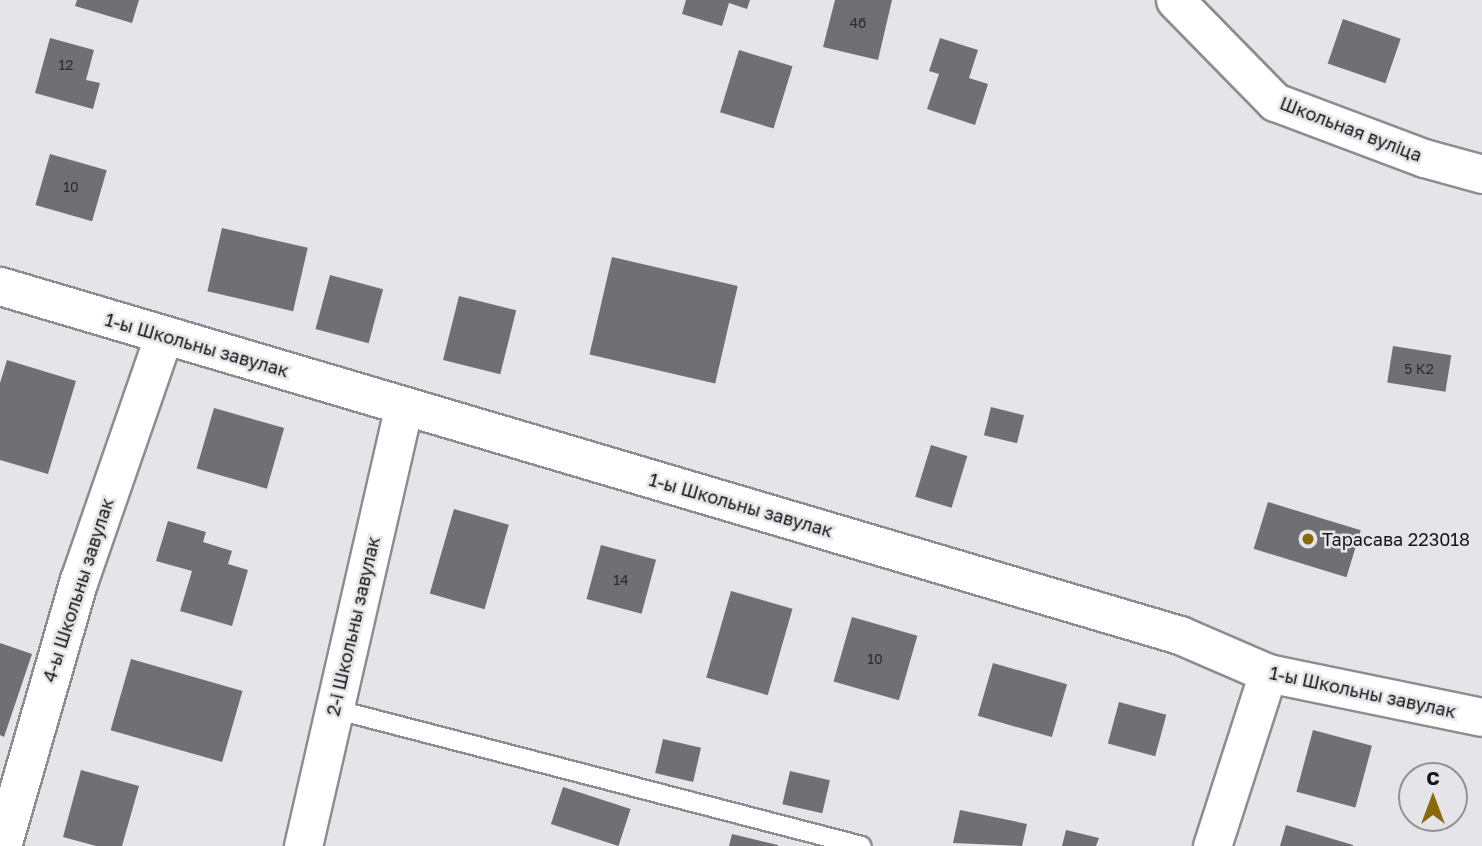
<!DOCTYPE html>
<html>
<head>
<meta charset="utf-8">
<style>
	body { margin:0 }
	#map { position:relative; width:1482px; height:846px; overflow:hidden; background:#e5e4e8; font-family:"Golos Text",sans-serif }
	div>[style] { position:absolute }
	[style*='--x'] { left:calc(var(--x)*1px); top:calc(var(--y)*1px); width:calc(var(--w)*1px); rotate:calc(var(--a)*1deg) }
	.building>* { inset:0; background:#706f73; transform-origin:0 0 }
	.roads { filter:drop-shadow(2px 0 #8d8c90) drop-shadow(-2px 0 #8d8c90) drop-shadow(0 2px #8d8c90) drop-shadow(0 -2px #8d8c90) }
	.lane>* { height:18px; margin:-9px; padding:0 9px; transform-origin:9px; border-radius:9px; background:#fff }
	.street>* { height:37px; margin:-18.5px; padding:0 18.5px; transform-origin:18.5px; border-radius:18.5px; background:#fff }
	.dots>* { width:19px; height:19px; translate:-50% -50%; box-sizing:border-box; border:4px solid #e5e4e8; border-radius:50% }
	span { translate:-50% -50%; white-space:nowrap; text-align:center; line-height:1.15; -webkit-text-stroke:5px #e5e4e8; paint-order:stroke }
	.number-label { font-size:14px; color:#2c2c2e }
	.number-label span { -webkit-text-stroke-width:0 }
	.street-label { font-size:18px; color:#161617 }
	.poi-label { font-size:18px; color:#161617 }
	.left { translate:0 -50%; text-align:left }
	.north { position:absolute; left:1398px; top:762px; width:70px; height:70px; box-sizing:border-box; background:#e5e4e8; border:2px solid #929294; border-radius:50%; rotate:0deg; font-size:19px; font-weight:700; line-height:28px; text-align:center; color:#161617 }
	.north::after { content:''; display:block; margin:auto; width:24px; height:32px; background:#896908; clip-path:polygon(50% 0,100% 100%,50% 72%,0 100%) }
</style>
</head>
<body>
<div id="map">
	<div class="building">
		<i style="clip-path:polygon(77px 0,139px 0,132px 23px,75px 6px)"></i>
		<i style="clip-path:polygon(686px 0,750px 0,747px 9px,729px 3px,722px 26px,682px 14px)"></i>
		<i style="clip-path:polygon(835px 0,892px 0,878px 60px,823px 47px)"></i>
		<i style="left:1343px;top:19px;width:61px;height:47px;rotate:19deg"></i>
		<i style="clip-path:polygon(50px 38px,94px 50px,86px 80px,100px 83px,93px 109px,35px 93px)"></i>
		<i style="clip-path:polygon(940px 38px,978px 50px,969px 78px,988px 84px,975px 125px,927px 109px,939px 74px,929px 71px)"></i>
		<i style="left:739px;top:50px;width:56px;height:65px;rotate:17deg"></i>
		<i style="left:50px;top:154px;width:59px;height:53px;rotate:16deg"></i>
		<i style="left:222px;top:228px;width:88px;height:65px;rotate:13deg"></i>
		<i style="left:612px;top:257px;width:129px;height:100px;rotate:13deg"></i>
		<i style="left:330px;top:275px;width:55px;height:56px;rotate:15deg"></i>
		<i style="left:459px;top:296px;width:59px;height:66px;rotate:14deg"></i>
		<i style="left:1393px;top:346px;width:59px;height:37px;rotate:9deg"></i>
		<i style="clip-path:polygon(7px 360px,76px 381px,48px 474px,0 460px,0 383px)"></i>
		<i style="left:991px;top:407px;width:34px;height:29px;rotate:14deg"></i>
		<i style="left:214px;top:408px;width:73px;height:63px;rotate:16deg"></i>
		<i style="left:931px;top:445px;width:38px;height:54px;rotate:17deg"></i>
		<i style="left:1268px;top:502px;width:97px;height:49px;rotate:17deg"></i>
		<i style="left:454px;top:509px;width:57px;height:88px;rotate:16deg"></i>
		<i style="clip-path:polygon(168px 521px,206px 532px,203px 542px,232px 551px,228px 564px,248px 570px,232px 626px,180px 611px,192px 571px,156px 561px)"></i>
		<i style="left:601px;top:545px;width:57px;height:56px;rotate:15deg"></i>
		<i style="left:731px;top:591px;width:64px;height:90px;rotate:16deg"></i>
		<i style="left:852px;top:617px;width:68px;height:67px;rotate:16deg"></i>
		<i style="clip-path:polygon(0 643px,32px 654px,4px 737px,0 735px)"></i>
		<i style="left:131px;top:659px;width:116px;height:74px;rotate:16deg"></i>
		<i style="left:993px;top:663px;width:77px;height:55px;rotate:16deg"></i>
		<i style="left:1119px;top:702px;width:49px;height:43px;rotate:15deg"></i>
		<i style="left:1313px;top:730px;width:61px;height:64px;rotate:15deg"></i>
		<i style="left:663px;top:739px;width:39px;height:35px;rotate:13deg"></i>
		<i style="clip-path:polygon(81px 770px,139px 786px,122px 846px,96px 846px,63px 837px)"></i>
		<i style="left:790px;top:771px;width:41px;height:34px;rotate:13deg"></i>
		<i style="left:563px;top:787px;width:71px;height:39px;rotate:18deg"></i>
		<i style="clip-path:polygon(960px 810px,1027px 824px,1022px 846px,953px 843px)"></i>
		<i style="clip-path:polygon(1286px 825px,1353px 845px,1353px 846px,1280px 846px)"></i>
		<i style="clip-path:polygon(1066px 830px,1099px 838px,1096px 846px,1062px 846px)"></i>
		<i style="clip-path:polygon(732px 834px,778px 845px,778px 846px,729px 846px)"></i>
	</div>
	<div class="roads">
		<div class="lane">
			<i style="--x:334;--y:709;--w:545;--a:14.55"></i>
		</div>
		<div class="street">
			<i style="--x:1175;--y:0;--w:143;--a:45.6"></i>
			<i style="--x:1275;--y:102;--w:159;--a:20.6"></i>
			<i style="--x:1424;--y:158;--w:60;--a:15.4"></i>
			<i style="--x:0;--y:286;--w:1231;--a:16.48"></i>
			<i style="--x:1180;--y:635;--w:96;--a:23.4"></i>
			<i style="--x:1268;--y:673;--w:218;--a:11.6"></i>
			<i style="--x:2;--y:846;--w:277;--a:-73.9"></i>
			<i style="--x:79;--y:580;--w:257;--a:-70.9"></i>
			<i style="--x:303;--y:846;--w:451;--a:-77.1"></i>
			<i style="--x:1212;--y:846;--w:182;--a:-72.1"></i>
		</div>
	</div>
	<div class="dots">
		<i style="left:1308px;top:539px;background:#896908"></i>
	</div>
	<div class="number-label">
		<span style="left:858px;top:23px">4б</span>
		<span style="left:66px;top:65px">12</span>
		<span style="left:71px;top:187px">10</span>
		<span style="left:1419px;top:369px">5 К2</span>
		<span style="left:621px;top:580px">14</span>
		<span style="left:875px;top:659px">10</span>
	</div>
	<div class="street-label">
		<span style="left:1351px;top:129px;rotate:21deg">Школьная вуліца</span>
		<span style="left:197px;top:345px;rotate:16deg">1-ы Школьны завулак</span>
		<span style="left:741px;top:505px;rotate:16deg">1-ы Школьны завулак</span>
		<span style="left:78px;top:590px;rotate:-72deg">4-ы Школьны завулак</span>
		<span style="left:353px;top:626px;rotate:-77deg">2-і Школьны завулак</span>
		<span style="left:1363px;top:692px;rotate:12deg">1-ы Школьны завулак</span>
	</div>
	<div class="poi-label">
		<span class="left" style="left:1322px;top:539px">Тарасава 223018</span>
	</div>
	<div class="north">С</div>
</div>
</body>
</html>
